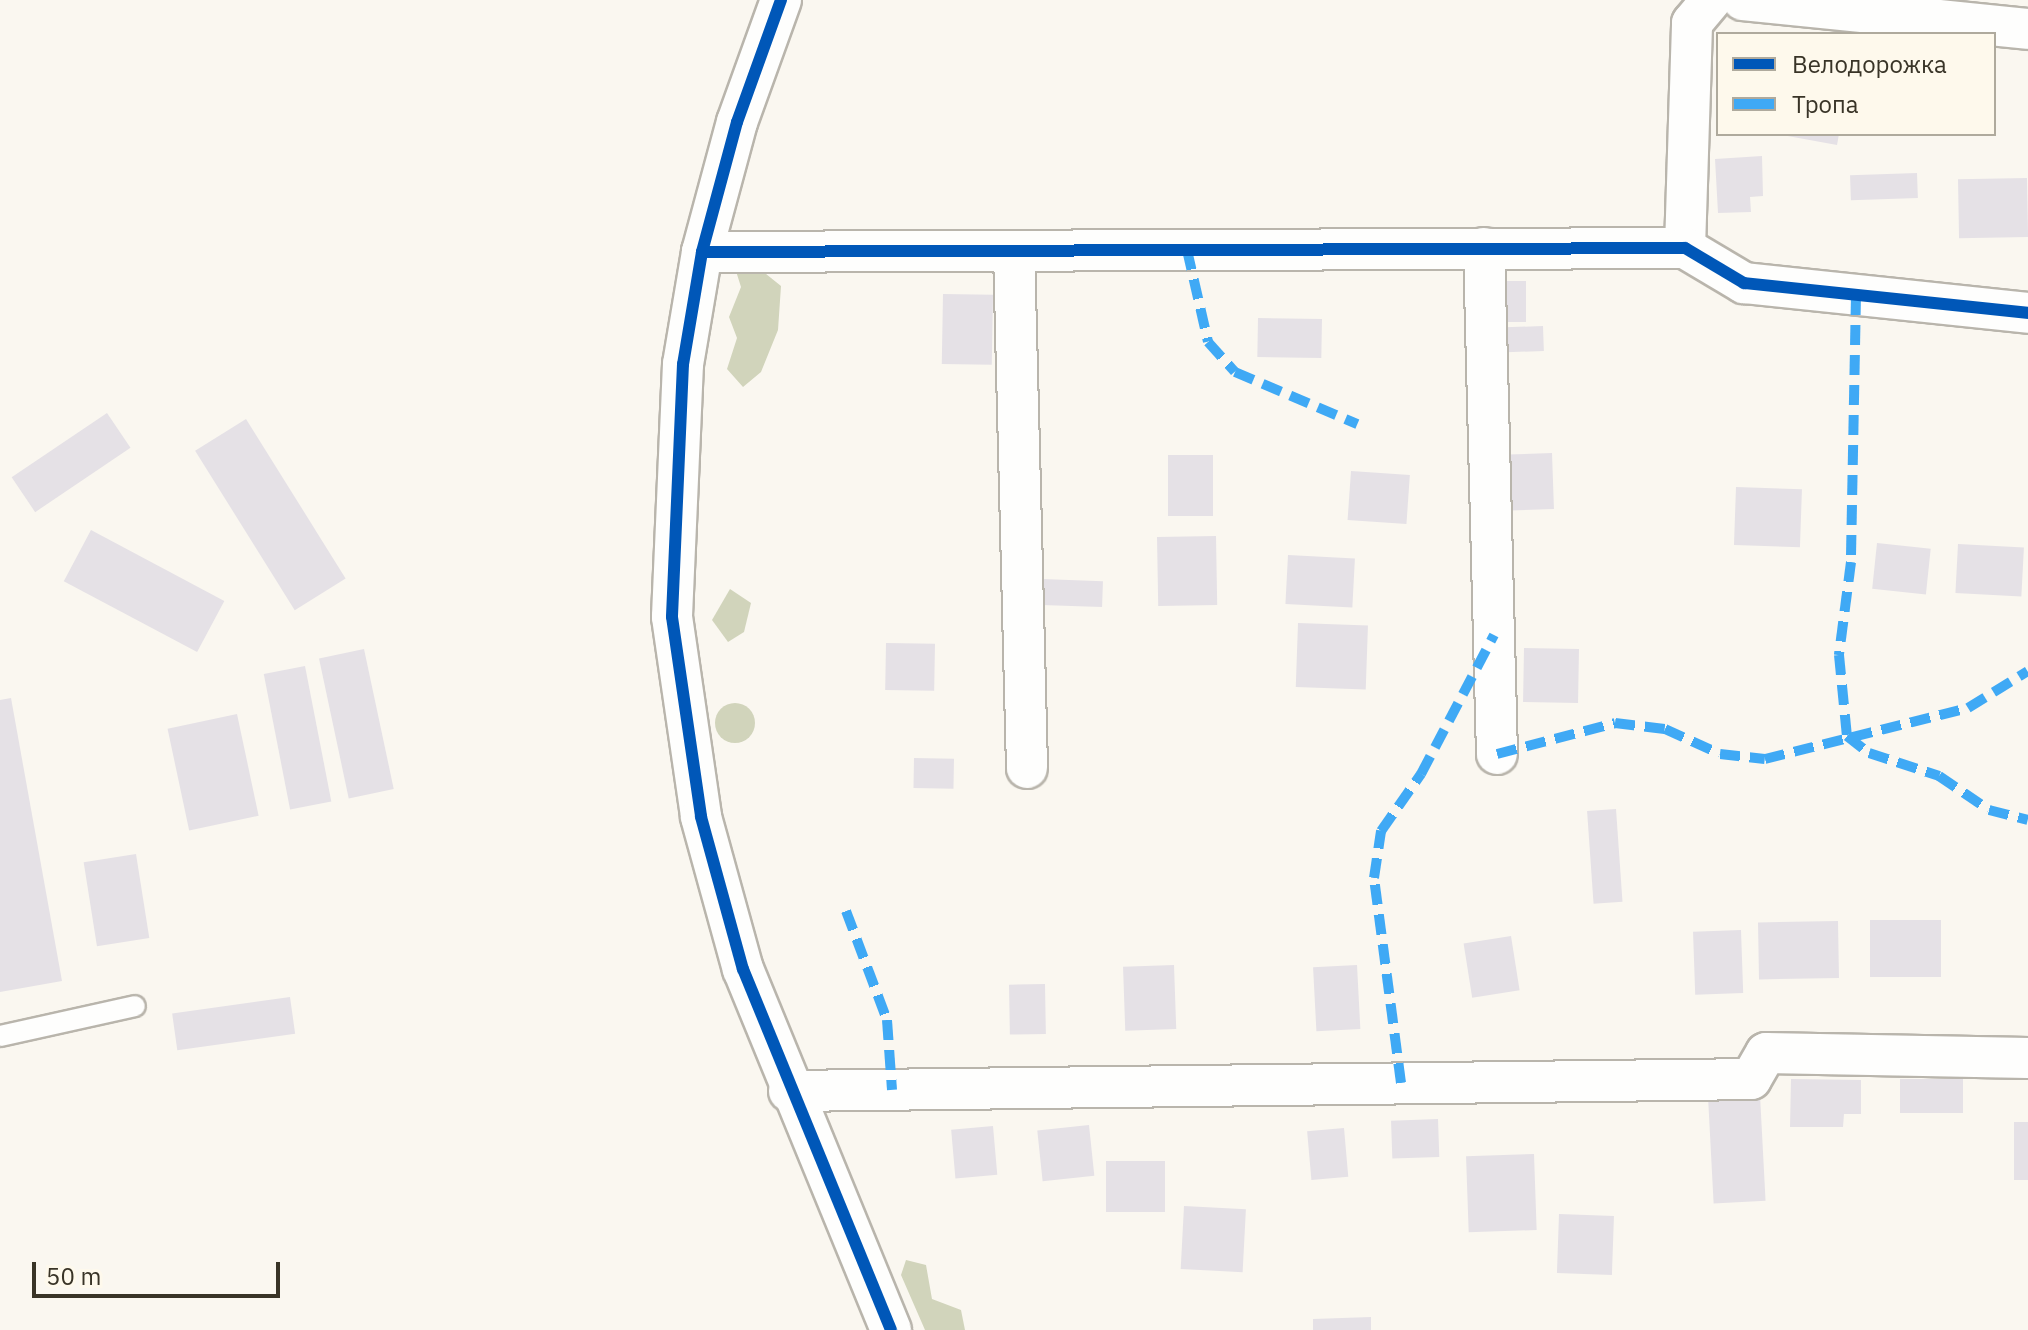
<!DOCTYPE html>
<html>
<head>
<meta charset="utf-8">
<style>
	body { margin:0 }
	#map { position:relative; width:2028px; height:1330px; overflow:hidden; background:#faf7f0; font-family:"IBM Plex Sans",sans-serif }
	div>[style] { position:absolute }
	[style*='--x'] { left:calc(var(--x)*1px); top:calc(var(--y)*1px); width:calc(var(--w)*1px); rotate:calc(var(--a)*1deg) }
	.forest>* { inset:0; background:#d1d4bb }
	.round { border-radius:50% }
	.building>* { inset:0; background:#e5e1e6; transform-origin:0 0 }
	.roads { filter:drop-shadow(2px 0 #b9b5ac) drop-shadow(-2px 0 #b9b5ac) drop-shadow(0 2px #b9b5ac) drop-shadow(0 -2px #b9b5ac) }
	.service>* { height:20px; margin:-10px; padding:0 10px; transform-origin:10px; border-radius:10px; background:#fefefd }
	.minor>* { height:40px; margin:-20px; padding:0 20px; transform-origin:20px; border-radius:20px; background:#fefefd }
	.quiet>* { height:10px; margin-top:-5px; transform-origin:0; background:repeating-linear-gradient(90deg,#3fa9f5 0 20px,transparent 0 30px) }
	.cycleway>* { height:12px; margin:-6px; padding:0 6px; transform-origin:6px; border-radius:6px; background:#0057b8 }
	span { translate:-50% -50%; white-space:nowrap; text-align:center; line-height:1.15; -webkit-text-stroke:6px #fef9ec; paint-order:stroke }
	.legend { position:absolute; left:1716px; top:32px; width:280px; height:104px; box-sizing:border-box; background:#fef9ec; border:2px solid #afaa9d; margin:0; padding:10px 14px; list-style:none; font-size:24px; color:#393427 }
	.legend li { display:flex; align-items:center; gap:16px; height:40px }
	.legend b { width:40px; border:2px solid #afaa9d }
	.scale { position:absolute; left:32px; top:1262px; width:248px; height:36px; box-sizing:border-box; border:4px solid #393427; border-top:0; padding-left:10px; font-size:24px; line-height:28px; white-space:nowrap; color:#393427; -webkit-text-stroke:6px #fef9ec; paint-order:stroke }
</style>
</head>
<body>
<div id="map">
	<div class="forest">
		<i style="clip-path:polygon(756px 266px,781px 286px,778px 330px,761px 372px,743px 387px,727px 369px,737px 338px,729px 317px,741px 287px,735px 268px)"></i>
		<i style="clip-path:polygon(730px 589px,751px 603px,744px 632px,728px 642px,712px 620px)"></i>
		<i class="round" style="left:715px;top:703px;width:40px;height:40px"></i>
		<i style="clip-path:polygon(906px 1260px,926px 1265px,932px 1299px,961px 1310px,965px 1330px,925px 1330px,901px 1275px)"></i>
	</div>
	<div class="building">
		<i style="clip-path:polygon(1777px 134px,1839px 134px,1837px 145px)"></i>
		<i style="clip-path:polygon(1762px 156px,1763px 196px,1750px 197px,1751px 212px,1718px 213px,1715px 159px)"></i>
		<i style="left:1917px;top:173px;width:25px;height:67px;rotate:88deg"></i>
		<i style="left:2027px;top:178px;width:59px;height:69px;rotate:89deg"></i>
		<i style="left:1495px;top:281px;width:31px;height:41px"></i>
		<i style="left:943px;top:294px;width:50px;height:70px;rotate:1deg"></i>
		<i style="left:1258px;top:318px;width:64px;height:39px;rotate:1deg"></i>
		<i style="left:1543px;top:326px;width:25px;height:38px;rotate:88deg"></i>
		<i style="left:107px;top:413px;width:42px;height:115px;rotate:56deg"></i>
		<i style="left:246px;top:419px;width:188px;height:60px;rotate:58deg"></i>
		<i style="left:1552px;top:453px;width:56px;height:44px;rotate:88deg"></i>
		<i style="left:1168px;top:455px;width:45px;height:61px"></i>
		<i style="left:1351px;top:471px;width:59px;height:49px;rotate:4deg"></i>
		<i style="left:1736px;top:487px;width:66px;height:58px;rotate:2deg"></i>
		<i style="left:91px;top:530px;width:151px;height:58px;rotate:28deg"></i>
		<i style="left:1216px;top:536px;width:69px;height:59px;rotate:89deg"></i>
		<i style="left:1877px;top:543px;width:54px;height:46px;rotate:6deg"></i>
		<i style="left:1958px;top:544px;width:66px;height:49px;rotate:3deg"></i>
		<i style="left:1288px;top:555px;width:67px;height:49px;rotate:3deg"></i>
		<i style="left:1042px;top:579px;width:61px;height:26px;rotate:2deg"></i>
		<i style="left:1298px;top:623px;width:70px;height:64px;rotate:2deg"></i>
		<i style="left:886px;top:643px;width:49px;height:47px;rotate:1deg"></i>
		<i style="left:1524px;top:648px;width:55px;height:54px;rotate:1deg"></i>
		<i style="left:364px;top:649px;width:143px;height:46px;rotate:78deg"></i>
		<i style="left:305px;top:666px;width:138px;height:42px;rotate:79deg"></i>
		<i style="clip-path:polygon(11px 698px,62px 981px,0 992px,0 700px)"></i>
		<i style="left:237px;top:714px;width:104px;height:71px;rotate:78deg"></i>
		<i style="left:914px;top:758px;width:40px;height:30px;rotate:1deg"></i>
		<i style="left:1616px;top:809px;width:93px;height:29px;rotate:86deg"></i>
		<i style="left:136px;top:854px;width:85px;height:53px;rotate:81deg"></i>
		<i style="left:1870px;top:920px;width:71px;height:57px"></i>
		<i style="left:1838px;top:921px;width:57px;height:80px;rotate:89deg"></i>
		<i style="left:1741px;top:930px;width:63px;height:48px;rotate:88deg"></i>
		<i style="left:1511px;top:936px;width:55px;height:48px;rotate:81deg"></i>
		<i style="left:1174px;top:965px;width:64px;height:51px;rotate:88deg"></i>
		<i style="left:1357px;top:965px;width:64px;height:44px;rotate:87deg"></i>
		<i style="left:1045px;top:984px;width:50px;height:36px;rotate:89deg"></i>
		<i style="left:290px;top:997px;width:37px;height:119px;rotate:82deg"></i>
		<i style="clip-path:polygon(1791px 1079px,1861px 1080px,1861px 1114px,1844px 1114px,1843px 1127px,1790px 1127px)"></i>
		<i style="left:1963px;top:1079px;width:34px;height:63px;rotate:90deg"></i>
		<i style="left:1760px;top:1095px;width:106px;height:52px;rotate:87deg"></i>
		<i style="left:1438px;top:1119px;width:38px;height:47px;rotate:88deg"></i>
		<i style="left:2014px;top:1122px;width:14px;height:58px"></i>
		<i style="left:1089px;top:1125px;width:51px;height:52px;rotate:84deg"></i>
		<i style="left:993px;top:1126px;width:49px;height:42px;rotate:85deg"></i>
		<i style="left:1344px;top:1128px;width:49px;height:37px;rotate:85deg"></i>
		<i style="left:1534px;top:1154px;width:76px;height:68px;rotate:88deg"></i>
		<i style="left:1106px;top:1161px;width:59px;height:51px"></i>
		<i style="left:1184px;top:1206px;width:62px;height:63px;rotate:3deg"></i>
		<i style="left:1559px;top:1214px;width:55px;height:59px;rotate:2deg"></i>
		<i style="clip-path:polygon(1371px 1317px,1371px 1330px,1313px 1330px,1313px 1319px)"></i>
	</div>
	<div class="roads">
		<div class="service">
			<i style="--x:0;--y:1036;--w:138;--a:-12.5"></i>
		</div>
		<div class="minor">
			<i style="--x:781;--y:0;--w:130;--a:109.8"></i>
			<i style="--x:737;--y:122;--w:135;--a:105.1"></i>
			<i style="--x:702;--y:252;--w:114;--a:99.6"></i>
			<i style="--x:683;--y:364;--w:253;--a:92.5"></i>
			<i style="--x:672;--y:617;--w:202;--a:81.7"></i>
			<i style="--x:701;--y:817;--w:158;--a:74.6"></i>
			<i style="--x:743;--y:969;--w:390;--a:67.7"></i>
			<i style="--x:1743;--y:0;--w:286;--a:5.8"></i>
			<i style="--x:1484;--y:248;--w:506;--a:88.53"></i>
			<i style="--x:1685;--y:248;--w:225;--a:-88.2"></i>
			<i style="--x:1692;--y:23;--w:30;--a:-50"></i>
			<i style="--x:1014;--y:251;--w:517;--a:88.56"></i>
			<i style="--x:702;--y:252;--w:983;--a:-0.23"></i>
			<i style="--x:1685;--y:248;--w:69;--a:30.7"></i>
			<i style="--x:1744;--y:283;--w:286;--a:6"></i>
			<i style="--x:789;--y:1091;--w:962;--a:-0.71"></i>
			<i style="--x:1751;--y:1079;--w:30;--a:-60"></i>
			<i style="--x:1766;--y:1053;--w:262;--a:1.1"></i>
		</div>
	</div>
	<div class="quiet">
		<i style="--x:1187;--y:250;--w:94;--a:77.1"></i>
		<i style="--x:1208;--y:342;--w:40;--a:48"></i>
		<i style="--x:1235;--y:372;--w:133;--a:23.1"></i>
		<i style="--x:1856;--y:295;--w:267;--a:91.1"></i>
		<i style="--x:1851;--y:562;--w:94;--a:97.4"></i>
		<i style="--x:1839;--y:655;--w:81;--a:84.4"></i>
		<i style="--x:1847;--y:736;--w:28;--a:38"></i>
		<i style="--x:1869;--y:753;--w:74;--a:18.2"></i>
		<i style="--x:1939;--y:776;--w:60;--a:34.2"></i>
		<i style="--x:1989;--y:810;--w:40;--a:14.4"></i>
		<i style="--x:1497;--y:754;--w:122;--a:-14.7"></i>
		<i style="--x:1615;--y:723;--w:50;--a:6.8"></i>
		<i style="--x:1665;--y:729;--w:60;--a:24.4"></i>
		<i style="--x:1720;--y:754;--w:45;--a:6.3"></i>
		<i style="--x:1765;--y:759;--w:209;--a:-14.1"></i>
		<i style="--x:1968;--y:708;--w:70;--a:-31.7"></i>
		<i style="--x:846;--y:911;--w:116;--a:69.4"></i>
		<i style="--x:887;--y:1020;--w:70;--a:85.9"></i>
		<i style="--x:1401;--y:1083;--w:207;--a:-97.5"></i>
		<i style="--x:1374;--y:878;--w:48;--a:-81.5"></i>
		<i style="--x:1381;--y:831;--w:70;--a:-54.9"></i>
		<i style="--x:1421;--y:774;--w:157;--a:-62.3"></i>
	</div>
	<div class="cycleway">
		<i style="--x:781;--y:0;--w:130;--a:109.8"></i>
		<i style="--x:737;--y:122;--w:135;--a:105.1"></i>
		<i style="--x:702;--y:252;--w:114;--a:99.6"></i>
		<i style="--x:683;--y:364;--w:253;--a:92.5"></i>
		<i style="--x:672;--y:617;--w:202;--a:81.7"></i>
		<i style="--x:701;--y:817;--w:158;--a:74.6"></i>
		<i style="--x:743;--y:969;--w:390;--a:67.7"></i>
		<i style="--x:702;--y:252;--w:983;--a:-0.23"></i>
		<i style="--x:1685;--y:248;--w:69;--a:30.7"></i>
		<i style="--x:1744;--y:283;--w:286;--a:6"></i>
	</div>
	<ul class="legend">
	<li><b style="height:10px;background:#0057b8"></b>Велодорожка</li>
	<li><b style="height:10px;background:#3fa9f5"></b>Тропа</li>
	</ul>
	<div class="scale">50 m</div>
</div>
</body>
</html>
